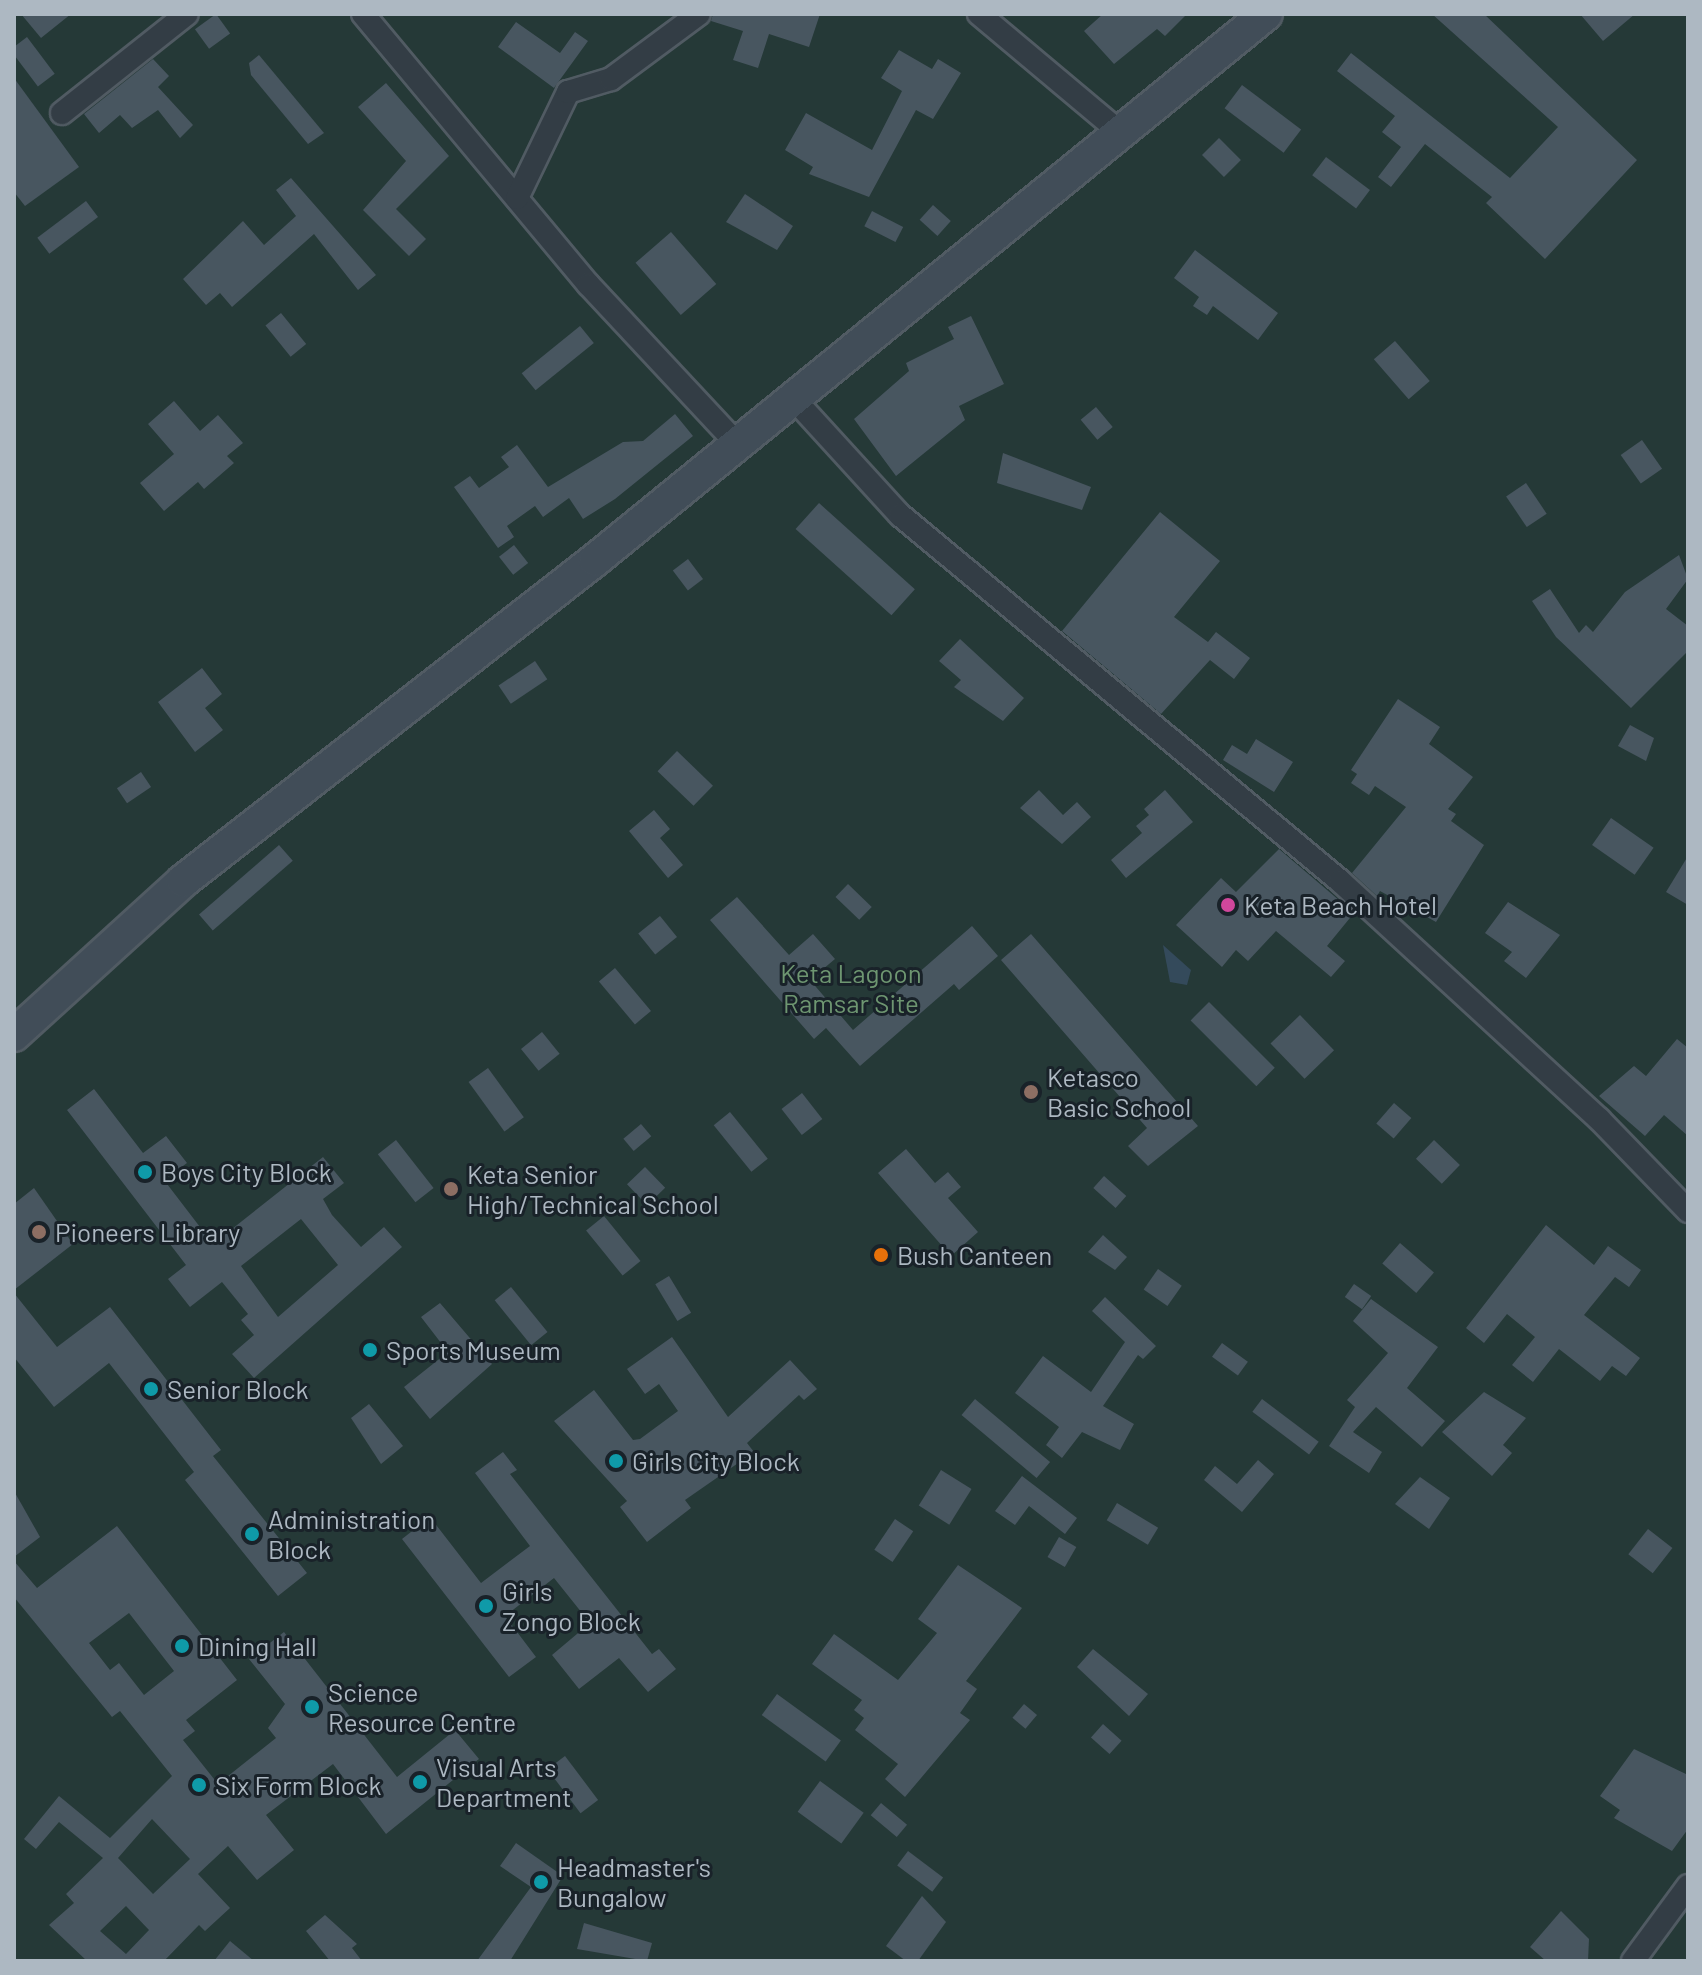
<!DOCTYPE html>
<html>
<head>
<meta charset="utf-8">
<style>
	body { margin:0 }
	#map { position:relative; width:1702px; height:1975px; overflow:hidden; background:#202b34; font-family:Barlow,sans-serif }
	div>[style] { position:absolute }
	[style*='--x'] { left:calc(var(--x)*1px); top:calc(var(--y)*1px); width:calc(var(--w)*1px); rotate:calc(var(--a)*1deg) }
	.green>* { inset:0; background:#253937; transform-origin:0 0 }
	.water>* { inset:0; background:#344a5b }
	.building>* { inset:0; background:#485660; transform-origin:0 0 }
	.roads { filter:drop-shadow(2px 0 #515b63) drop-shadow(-2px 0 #515b63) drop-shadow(0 2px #515b63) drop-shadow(0 -2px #515b63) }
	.street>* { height:22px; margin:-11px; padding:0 11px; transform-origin:11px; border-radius:11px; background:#333d45 }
	.secondary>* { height:32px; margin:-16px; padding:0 16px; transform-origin:16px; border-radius:16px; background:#414d58 }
	.dots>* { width:22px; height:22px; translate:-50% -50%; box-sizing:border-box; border:4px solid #192229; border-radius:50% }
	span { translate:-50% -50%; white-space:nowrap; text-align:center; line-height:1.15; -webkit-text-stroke:6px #192229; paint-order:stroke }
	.poi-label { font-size:26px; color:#adb8c2 }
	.left { translate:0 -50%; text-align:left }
	.park-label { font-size:26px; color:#6e9671 }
	.frame { position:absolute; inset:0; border:16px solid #adb8c2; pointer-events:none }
</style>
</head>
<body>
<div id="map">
	<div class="green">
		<i style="left:14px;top:14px;width:1674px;height:1947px"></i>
	</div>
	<div class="water">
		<i style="clip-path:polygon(1163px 945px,1191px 970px,1187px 985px,1170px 982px)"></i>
	</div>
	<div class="building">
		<i style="clip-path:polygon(21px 14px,71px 14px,41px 38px)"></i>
		<i style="left:216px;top:14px;width:24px;height:26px;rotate:54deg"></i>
		<i style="clip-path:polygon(713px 14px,820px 14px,809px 47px,769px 34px,758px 68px,733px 60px,743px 31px,711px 21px)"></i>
		<i style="clip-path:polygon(1103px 14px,1187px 14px,1165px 36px,1157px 29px,1114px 64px,1084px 31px)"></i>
		<i style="clip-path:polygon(1432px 14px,1484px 14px,1637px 160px,1545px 259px,1486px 203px,1492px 197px,1425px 144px,1391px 187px,1378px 177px,1401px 147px,1382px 132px,1395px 116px,1337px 71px,1351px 53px,1510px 178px,1558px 127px)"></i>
		<i style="clip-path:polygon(1580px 14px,1635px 14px,1603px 41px)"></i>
		<i style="clip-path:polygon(516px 22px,560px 53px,575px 32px,588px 41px,554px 88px,498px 47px)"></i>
		<i style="left:27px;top:37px;width:46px;height:21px;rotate:53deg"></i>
		<i style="clip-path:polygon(899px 50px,932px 69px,938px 59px,961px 73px,933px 119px,916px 110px,869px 197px,809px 174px,813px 167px,785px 150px,806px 113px,872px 150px,902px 91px,881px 78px)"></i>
		<i style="clip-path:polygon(259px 55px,324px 133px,308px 144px,251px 75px,249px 63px)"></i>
		<i style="clip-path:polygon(153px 59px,169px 76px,158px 87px,193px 125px,180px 138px,158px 110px,132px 128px,120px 115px,99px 133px,84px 114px)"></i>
		<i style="clip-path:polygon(14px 78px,79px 167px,25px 206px,14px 192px)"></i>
		<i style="clip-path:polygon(386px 83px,449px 156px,396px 209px,426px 239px,409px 256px,363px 210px,406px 161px,358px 107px)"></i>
		<i style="left:1242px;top:85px;width:74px;height:29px;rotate:37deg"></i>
		<i style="left:1219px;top:138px;width:31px;height:24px;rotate:45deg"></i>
		<i style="left:1326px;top:157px;width:55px;height:23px;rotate:37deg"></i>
		<i style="clip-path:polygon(291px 178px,376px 275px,358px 290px,314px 234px,232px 307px,220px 293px,206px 305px,183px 279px,243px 221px,264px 245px,296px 216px,276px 190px)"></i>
		<i style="clip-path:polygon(745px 194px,793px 226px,777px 250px,726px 222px)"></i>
		<i style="left:86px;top:201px;width:20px;height:61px;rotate:53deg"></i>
		<i style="left:933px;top:205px;width:24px;height:20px;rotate:42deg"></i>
		<i style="left:872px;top:211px;width:35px;height:17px;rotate:27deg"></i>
		<i style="left:671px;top:232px;width:69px;height:47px;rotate:49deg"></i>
		<i style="clip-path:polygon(1195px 250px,1278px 313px,1258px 340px,1213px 306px,1207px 315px,1193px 306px,1199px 297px,1174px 278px)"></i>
		<i style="left:281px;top:313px;width:40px;height:20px;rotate:51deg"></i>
		<i style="clip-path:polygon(971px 316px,1004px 384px,959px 406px,965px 420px,896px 476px,854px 419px,909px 371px,906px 363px,954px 339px,948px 327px)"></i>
		<i style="left:580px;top:326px;width:22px;height:75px;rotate:51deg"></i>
		<i style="left:1395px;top:341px;width:53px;height:28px;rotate:49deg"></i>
		<i style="clip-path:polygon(174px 401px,200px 431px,218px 415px,243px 443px,227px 456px,234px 463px,204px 489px,198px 482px,164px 511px,140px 483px,174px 454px,148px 424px)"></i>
		<i style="left:1096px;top:407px;width:26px;height:20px;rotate:50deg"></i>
		<i style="clip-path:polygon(675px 414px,693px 436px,615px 499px,583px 519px,569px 498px,543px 517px,535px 506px,507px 526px,514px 537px,498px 548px,454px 487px,470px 476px,479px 488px,509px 467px,501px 457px,517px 445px,548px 487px,623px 442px,643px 441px)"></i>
		<i style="left:1642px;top:440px;width:35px;height:26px;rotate:55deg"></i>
		<i style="clip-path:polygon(1003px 453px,1091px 487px,1082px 510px,997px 483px)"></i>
		<i style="left:1526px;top:483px;width:37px;height:24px;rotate:56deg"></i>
		<i style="left:819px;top:503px;width:129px;height:35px;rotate:42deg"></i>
		<i style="clip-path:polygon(1160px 512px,1220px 561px,1174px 617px,1208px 642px,1216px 632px,1250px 658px,1234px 679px,1210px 660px,1161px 714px,1062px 631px)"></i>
		<i style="left:514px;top:545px;width:23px;height:19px;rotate:52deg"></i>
		<i style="clip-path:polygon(1679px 555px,1688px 579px,1666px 609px,1688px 626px,1688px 651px,1631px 708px,1556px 637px,1532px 601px,1550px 589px,1579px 633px,1586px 625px,1593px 632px,1625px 592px)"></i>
		<i style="left:688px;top:559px;width:25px;height:19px;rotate:53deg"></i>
		<i style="clip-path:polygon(960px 639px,1024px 698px,1003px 721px,954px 687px,961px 680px,939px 661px)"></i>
		<i style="left:535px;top:661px;width:22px;height:44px;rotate:56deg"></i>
		<i style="clip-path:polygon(202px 668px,222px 694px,205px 708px,223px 730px,195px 752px,158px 702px)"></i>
		<i style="clip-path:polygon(1398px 699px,1440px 727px,1429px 744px,1473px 777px,1448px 809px,1456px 814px,1451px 821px,1484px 845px,1436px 922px,1380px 891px,1377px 896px,1352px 873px,1406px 807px,1375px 786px,1369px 795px,1351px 783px,1357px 774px,1351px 770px)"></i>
		<i style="clip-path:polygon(1630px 725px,1654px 738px,1646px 761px,1618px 746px)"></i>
		<i style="clip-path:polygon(1256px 739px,1293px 762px,1274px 792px,1223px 760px,1232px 745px,1247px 754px)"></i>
		<i style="left:677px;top:751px;width:50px;height:28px;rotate:44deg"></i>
		<i style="left:141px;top:772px;width:18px;height:29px;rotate:56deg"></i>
		<i style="clip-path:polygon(1039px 790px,1063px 815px,1077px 802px,1091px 817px,1062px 844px,1020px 808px)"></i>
		<i style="clip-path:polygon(1165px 790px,1193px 822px,1126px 878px,1111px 860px,1142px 833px,1136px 826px,1149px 815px,1144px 809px)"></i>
		<i style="clip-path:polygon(654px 810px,670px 829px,660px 838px,683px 865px,668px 878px,629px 831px)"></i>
		<i style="left:1611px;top:818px;width:52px;height:33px;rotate:35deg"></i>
		<i style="left:279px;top:845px;width:21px;height:106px;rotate:49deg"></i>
		<i style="clip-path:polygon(1279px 849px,1354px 913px,1327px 946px,1345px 961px,1331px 977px,1276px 931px,1248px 961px,1236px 950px,1222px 967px,1176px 925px,1221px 878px,1236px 892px)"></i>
		<i style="clip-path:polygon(1688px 856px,1688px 905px,1666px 892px)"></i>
		<i style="left:848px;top:884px;width:33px;height:18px;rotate:44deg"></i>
		<i style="clip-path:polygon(737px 897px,789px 955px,813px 934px,835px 959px,810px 980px,853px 1030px,972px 926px,998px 956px,959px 990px,954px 984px,860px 1066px,826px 1028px,814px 1039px,710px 920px)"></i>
		<i style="clip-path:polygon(1508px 902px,1560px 935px,1526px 978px,1504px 961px,1512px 952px,1485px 933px)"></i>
		<i style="left:660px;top:916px;width:27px;height:28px;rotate:51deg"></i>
		<i style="clip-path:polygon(1031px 934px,1198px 1126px,1148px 1166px,1128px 1146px,1147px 1128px,1001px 960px)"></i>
		<i style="left:615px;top:968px;width:56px;height:21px;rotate:50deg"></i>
		<i style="left:1209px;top:1002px;width:93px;height:26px;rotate:45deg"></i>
		<i style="left:1300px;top:1015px;width:49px;height:41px;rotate:46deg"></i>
		<i style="left:542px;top:1032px;width:28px;height:27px;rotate:51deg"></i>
		<i style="clip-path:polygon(1677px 1039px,1688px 1048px,1688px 1136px,1664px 1115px,1645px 1136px,1599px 1096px,1634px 1066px,1646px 1076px)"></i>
		<i style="left:488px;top:1068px;width:61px;height:24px;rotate:54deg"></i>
		<i style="clip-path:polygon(evenodd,94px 1089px,143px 1153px,166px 1136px,187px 1163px,164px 1180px,213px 1244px,323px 1157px,344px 1183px,323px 1199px,332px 1215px,361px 1247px,384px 1227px,402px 1247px,254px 1378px,232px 1354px,254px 1335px,241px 1320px,248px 1314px,222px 1282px,190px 1307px,168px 1279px,186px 1265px,67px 1110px,94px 1089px,301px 1219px,338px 1265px,278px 1317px,241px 1266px,301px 1219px)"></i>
		<i style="left:802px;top:1093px;width:33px;height:26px;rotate:52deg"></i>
		<i style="left:1394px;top:1103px;width:23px;height:27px;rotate:41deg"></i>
		<i style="left:730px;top:1112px;width:60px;height:21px;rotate:51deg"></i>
		<i style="left:641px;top:1124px;width:16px;height:23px;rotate:50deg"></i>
		<i style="left:396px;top:1140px;width:61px;height:23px;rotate:52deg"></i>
		<i style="left:1434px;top:1140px;width:36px;height:26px;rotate:44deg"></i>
		<i style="clip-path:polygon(906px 1149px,935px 1183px,948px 1172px,961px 1187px,948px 1198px,978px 1232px,951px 1256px,878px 1173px)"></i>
		<i style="left:645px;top:1167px;width:29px;height:25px;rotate:46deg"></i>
		<i style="left:1104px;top:1176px;width:30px;height:16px;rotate:42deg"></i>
		<i style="clip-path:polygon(34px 1188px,73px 1244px,14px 1290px,14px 1204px)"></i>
		<i style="left:604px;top:1216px;width:58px;height:23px;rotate:51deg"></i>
		<i style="clip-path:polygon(1546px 1225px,1594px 1265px,1608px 1246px,1641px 1270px,1629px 1287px,1615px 1277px,1584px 1315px,1640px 1358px,1626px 1376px,1612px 1366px,1600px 1381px,1559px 1349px,1533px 1382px,1512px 1365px,1535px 1337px,1507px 1314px,1484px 1343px,1466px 1328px)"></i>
		<i style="clip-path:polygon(1103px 1235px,1127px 1257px,1115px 1270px,1088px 1252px)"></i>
		<i style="left:1400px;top:1243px;width:45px;height:27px;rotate:41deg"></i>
		<i style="left:1158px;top:1269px;width:29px;height:25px;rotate:35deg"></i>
		<i style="left:669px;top:1276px;width:43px;height:16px;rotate:59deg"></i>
		<i style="left:1354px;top:1284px;width:21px;height:16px;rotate:35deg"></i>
		<i style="left:511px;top:1287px;width:58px;height:21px;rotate:51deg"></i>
		<i style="clip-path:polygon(14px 1293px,57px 1347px,110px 1307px,221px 1450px,213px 1456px,307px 1573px,278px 1596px,185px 1480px,194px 1472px,109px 1363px,54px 1407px,14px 1357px)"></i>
		<i style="clip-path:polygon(1105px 1297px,1156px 1346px,1143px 1359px,1138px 1355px,1103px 1406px,1134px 1424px,1120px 1450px,1082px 1432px,1062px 1458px,1046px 1445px,1059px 1427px,1015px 1393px,1043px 1356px,1091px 1392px,1125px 1342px,1092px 1311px)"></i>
		<i style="clip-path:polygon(1371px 1299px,1438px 1347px,1407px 1388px,1445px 1421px,1422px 1447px,1376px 1407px,1353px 1432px,1382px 1452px,1369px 1473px,1329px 1446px,1355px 1407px,1347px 1400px,1388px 1353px,1353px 1321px)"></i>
		<i style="clip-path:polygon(440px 1303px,492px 1364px,430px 1419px,404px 1387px,448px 1352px,421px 1317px)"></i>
		<i style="clip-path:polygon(672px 1337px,728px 1417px,790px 1360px,817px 1389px,804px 1400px,799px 1395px,747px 1443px,754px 1452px,685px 1500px,691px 1508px,647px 1542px,620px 1507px,627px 1501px,554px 1421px,594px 1390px,633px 1440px,640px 1439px,678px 1411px,659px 1384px,645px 1394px,627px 1369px)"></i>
		<i style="left:1222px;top:1343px;width:32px;height:17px;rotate:36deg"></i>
		<i style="clip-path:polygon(1484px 1392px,1526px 1418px,1503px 1445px,1512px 1453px,1492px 1476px,1442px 1432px)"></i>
		<i style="left:975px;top:1399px;width:98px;height:21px;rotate:40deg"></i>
		<i style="left:1262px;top:1399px;width:71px;height:16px;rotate:37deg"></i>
		<i style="clip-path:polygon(369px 1404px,403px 1446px,381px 1464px,351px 1418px)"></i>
		<i style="clip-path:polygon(503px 1452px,517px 1470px,510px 1474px,652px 1654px,659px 1649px,676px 1669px,648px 1692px,619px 1658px,579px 1689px,552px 1655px,590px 1623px,554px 1578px,505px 1616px,536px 1657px,509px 1677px,402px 1539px,430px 1517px,481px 1583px,530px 1546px,475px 1473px)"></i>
		<i style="clip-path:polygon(1258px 1460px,1274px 1474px,1242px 1512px,1204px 1480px,1215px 1466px,1237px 1484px)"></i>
		<i style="left:941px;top:1470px;width:36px;height:42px;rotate:32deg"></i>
		<i style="clip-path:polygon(1022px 1476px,1077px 1518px,1065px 1534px,1029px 1506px,1015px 1525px,995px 1511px)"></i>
		<i style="clip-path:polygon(1420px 1477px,1450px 1498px,1429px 1529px,1395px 1504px)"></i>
		<i style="clip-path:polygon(14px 1491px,40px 1537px,14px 1557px)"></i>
		<i style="left:1117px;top:1503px;width:48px;height:20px;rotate:31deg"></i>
		<i style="left:895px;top:1519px;width:22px;height:37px;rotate:34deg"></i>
		<i style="clip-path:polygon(evenodd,117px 1526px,237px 1680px,186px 1720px,195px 1731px,183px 1740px,218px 1784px,276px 1738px,268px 1728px,285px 1704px,249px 1659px,284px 1632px,397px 1777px,455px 1730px,479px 1759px,386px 1834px,333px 1764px,266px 1815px,294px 1850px,257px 1880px,228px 1846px,198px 1874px,230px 1908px,205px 1931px,199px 1925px,164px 1961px,87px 1961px,49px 1925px,74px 1903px,66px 1894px,103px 1858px,59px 1822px,36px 1849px,24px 1839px,59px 1796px,110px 1838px,172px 1776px,120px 1711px,112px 1717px,14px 1597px,14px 1561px,37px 1588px,117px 1526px,129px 1613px,174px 1671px,144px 1695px,119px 1663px,110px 1670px,89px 1643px,129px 1613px,117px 1526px,152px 1819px,190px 1859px,153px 1894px,118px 1858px,152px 1819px,117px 1526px,126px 1906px,149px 1930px,126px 1954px,100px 1931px,126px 1906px)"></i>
		<i style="left:1648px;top:1529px;width:31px;height:32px;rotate:38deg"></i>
		<i style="left:1059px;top:1537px;width:20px;height:23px;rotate:30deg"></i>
		<i style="clip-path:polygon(958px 1565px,1022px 1608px,966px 1681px,977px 1689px,960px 1713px,970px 1720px,905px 1797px,885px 1779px,898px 1764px,855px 1730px,864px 1718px,854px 1710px,862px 1700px,812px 1664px,834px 1634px,898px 1680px,937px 1633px,918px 1619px)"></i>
		<i style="clip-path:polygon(1093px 1649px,1148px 1694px,1129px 1716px,1077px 1667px)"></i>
		<i style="left:777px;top:1694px;width:79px;height:26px;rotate:36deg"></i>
		<i style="left:1024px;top:1704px;width:17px;height:18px;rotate:40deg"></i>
		<i style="left:1103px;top:1724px;width:25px;height:18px;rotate:42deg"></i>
		<i style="clip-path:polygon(1634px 1749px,1688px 1775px,1688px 1829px,1672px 1851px,1614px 1818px,1620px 1810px,1600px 1796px)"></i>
		<i style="left:565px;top:1756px;width:55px;height:22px;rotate:53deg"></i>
		<i style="left:820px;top:1781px;width:54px;height:38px;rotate:36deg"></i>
		<i style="left:881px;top:1803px;width:34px;height:16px;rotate:40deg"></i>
		<i style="clip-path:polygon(516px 1843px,563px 1876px,510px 1961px,477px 1961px,531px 1887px,500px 1866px)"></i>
		<i style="left:908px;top:1851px;width:44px;height:18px;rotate:37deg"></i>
		<i style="clip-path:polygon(922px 1896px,946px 1922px,918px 1961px,906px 1961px,886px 1946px)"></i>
		<i style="clip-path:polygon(1561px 1911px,1589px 1939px,1588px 1961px,1546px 1961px,1530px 1947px)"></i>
		<i style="clip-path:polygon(325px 1915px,357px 1944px,352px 1948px,362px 1961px,330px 1961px,306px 1931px)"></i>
		<i style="clip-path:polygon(584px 1923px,652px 1943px,647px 1961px,577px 1949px)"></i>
		<i style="clip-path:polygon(230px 1941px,254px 1961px,214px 1961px)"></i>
	</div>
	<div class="roads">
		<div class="street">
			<i style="--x:363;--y:14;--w:353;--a:50.2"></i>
			<i style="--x:589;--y:285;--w:219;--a:47"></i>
			<i style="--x:979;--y:14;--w:188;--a:40"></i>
			<i style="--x:62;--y:113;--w:159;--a:-38.4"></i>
			<i style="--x:517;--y:198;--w:118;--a:-64.3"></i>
			<i style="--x:568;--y:92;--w:45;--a:-16.8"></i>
			<i style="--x:611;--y:79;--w:109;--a:-36.5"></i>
			<i style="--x:794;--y:399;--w:157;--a:47.6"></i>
			<i style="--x:900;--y:515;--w:572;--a:39.75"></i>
			<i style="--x:1340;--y:881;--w:352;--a:42.6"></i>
			<i style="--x:1599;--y:1119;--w:128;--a:45.9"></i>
			<i style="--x:1633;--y:1961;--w:93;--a:-53.7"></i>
		</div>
		<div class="secondary">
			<i style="--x:14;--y:1035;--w:229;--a:-42.3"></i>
			<i style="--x:183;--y:881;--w:522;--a:-37.92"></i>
			<i style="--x:595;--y:560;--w:865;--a:-39.14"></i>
		</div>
	</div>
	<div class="dots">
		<i style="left:1228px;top:905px;background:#d1479c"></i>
		<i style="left:1031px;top:1092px;background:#8d6e63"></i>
		<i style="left:145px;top:1172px;background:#0f9aa8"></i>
		<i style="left:451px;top:1189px;background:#8d6e63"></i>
		<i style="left:39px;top:1232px;background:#8d6e63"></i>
		<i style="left:881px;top:1255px;background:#e8710a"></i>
		<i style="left:370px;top:1350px;background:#0f9aa8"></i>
		<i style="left:151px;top:1389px;background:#0f9aa8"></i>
		<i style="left:616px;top:1461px;background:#0f9aa8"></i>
		<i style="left:252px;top:1534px;background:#0f9aa8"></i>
		<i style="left:486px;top:1606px;background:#0f9aa8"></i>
		<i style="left:182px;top:1646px;background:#0f9aa8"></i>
		<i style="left:312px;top:1707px;background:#0f9aa8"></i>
		<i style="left:420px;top:1782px;background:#0f9aa8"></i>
		<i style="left:199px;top:1785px;background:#0f9aa8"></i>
		<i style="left:541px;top:1882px;background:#0f9aa8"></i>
	</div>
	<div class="poi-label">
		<span class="left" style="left:1244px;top:905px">Keta Beach Hotel</span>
		<span class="left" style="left:1047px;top:1092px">Ketasco<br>Basic School</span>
		<span class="left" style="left:161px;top:1172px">Boys City Block</span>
		<span class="left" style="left:467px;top:1189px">Keta Senior<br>High/Technical School</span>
		<span class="left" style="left:55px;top:1232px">Pioneers Library</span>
		<span class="left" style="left:897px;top:1255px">Bush Canteen</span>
		<span class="left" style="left:386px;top:1350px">Sports Museum</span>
		<span class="left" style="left:167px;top:1389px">Senior Block</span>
		<span class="left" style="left:632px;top:1461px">Girls City Block</span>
		<span class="left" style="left:268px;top:1534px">Administration<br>Block</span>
		<span class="left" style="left:502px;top:1606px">Girls<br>Zongo Block</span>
		<span class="left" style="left:198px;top:1646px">Dining Hall</span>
		<span class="left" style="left:328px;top:1707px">Science<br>Resource Centre</span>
		<span class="left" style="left:436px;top:1782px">Visual Arts<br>Department</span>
		<span class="left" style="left:215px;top:1785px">Six Form Block</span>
		<span class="left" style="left:557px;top:1882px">Headmaster's<br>Bungalow</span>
	</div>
	<div class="park-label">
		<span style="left:851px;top:988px">Keta Lagoon<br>Ramsar Site</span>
	</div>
	<div class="frame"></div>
</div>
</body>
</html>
